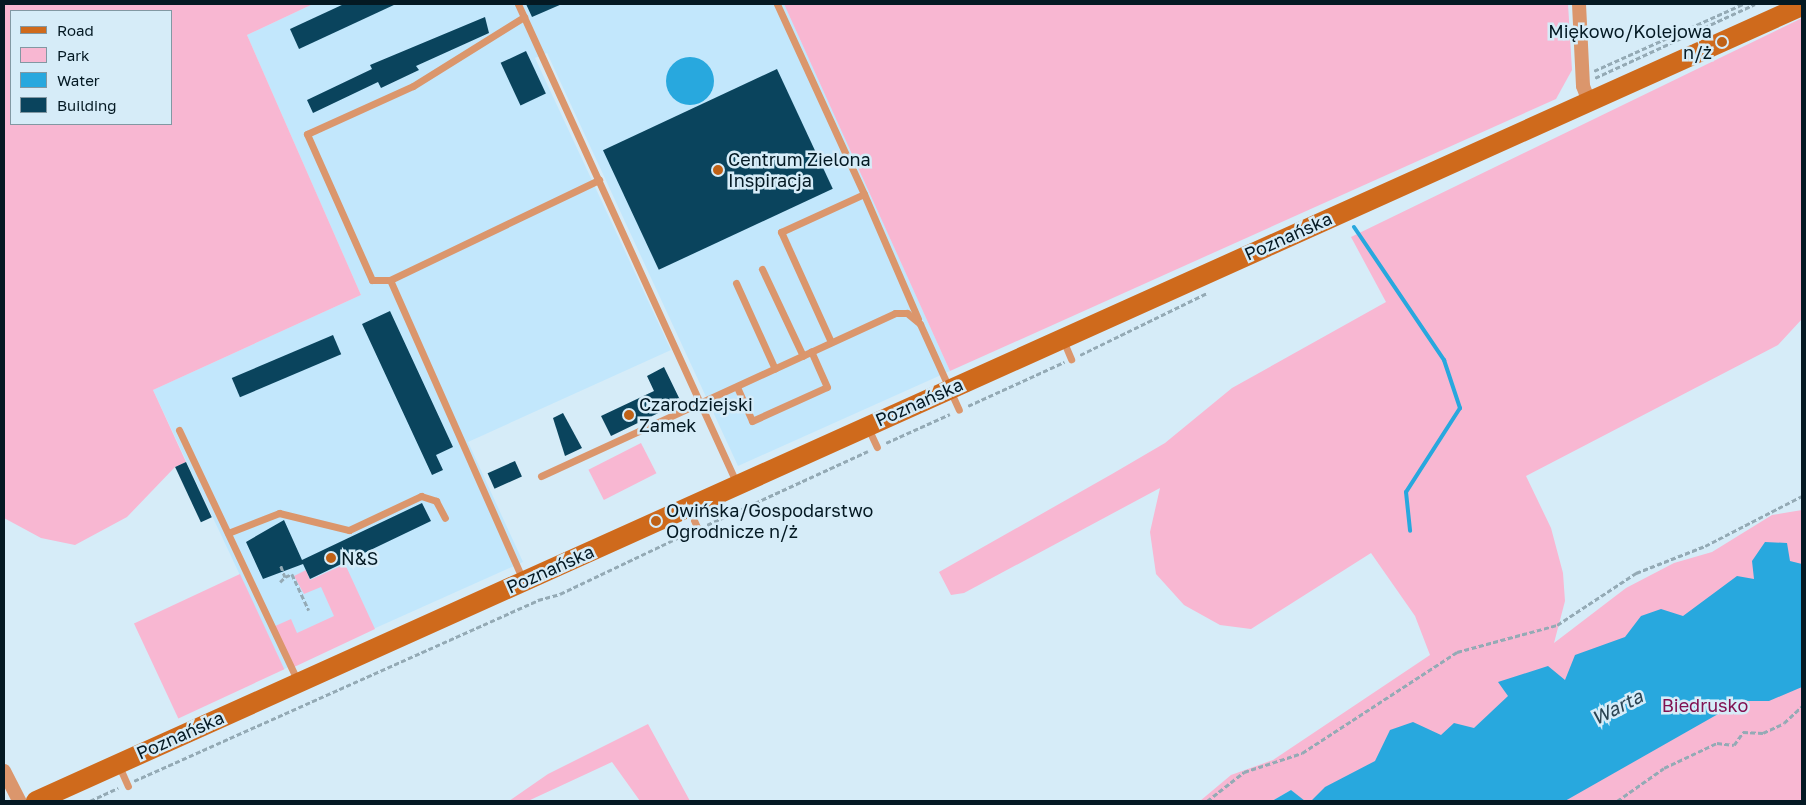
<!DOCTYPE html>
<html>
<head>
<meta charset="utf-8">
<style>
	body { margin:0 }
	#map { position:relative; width:1806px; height:805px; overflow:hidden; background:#d6ecf8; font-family:"Golos Text",sans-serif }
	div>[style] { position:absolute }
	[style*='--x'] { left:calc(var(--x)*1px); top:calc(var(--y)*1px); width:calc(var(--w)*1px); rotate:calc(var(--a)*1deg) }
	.built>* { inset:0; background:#c2e7fc }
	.green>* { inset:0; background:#f8b7d2; transform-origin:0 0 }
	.water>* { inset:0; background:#28a8de }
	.round { border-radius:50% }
	.stream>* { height:4px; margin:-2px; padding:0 2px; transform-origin:2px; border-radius:2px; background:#28a8de }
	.building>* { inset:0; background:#0a445d; transform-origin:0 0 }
	.path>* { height:2.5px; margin-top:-1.25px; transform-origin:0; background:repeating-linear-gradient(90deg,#94aab5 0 5px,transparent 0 7.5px) }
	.lane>* { height:7px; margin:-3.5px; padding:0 3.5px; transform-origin:3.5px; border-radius:3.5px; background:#db966c }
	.street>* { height:14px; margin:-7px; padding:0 7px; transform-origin:7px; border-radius:7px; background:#db966c }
	.secondary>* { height:20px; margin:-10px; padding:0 10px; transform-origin:10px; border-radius:10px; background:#cf6a1c }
	.dots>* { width:14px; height:14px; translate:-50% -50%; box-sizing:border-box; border:2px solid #d6ecf8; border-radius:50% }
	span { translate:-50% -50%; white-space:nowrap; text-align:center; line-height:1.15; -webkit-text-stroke:5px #d6ecf8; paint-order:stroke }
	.poi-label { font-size:18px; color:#041923 }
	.right { translate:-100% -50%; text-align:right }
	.left { translate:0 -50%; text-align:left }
	.street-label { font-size:18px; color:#041923 }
	.park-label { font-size:18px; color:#811151 }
	.water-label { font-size:19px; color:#2a4351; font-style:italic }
	.frame { position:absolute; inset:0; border:5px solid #041923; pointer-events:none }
	.legend { position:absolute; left:10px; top:10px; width:162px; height:115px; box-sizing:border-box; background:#d6ecf8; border:1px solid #8298a3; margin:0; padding:6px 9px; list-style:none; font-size:15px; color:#041923 }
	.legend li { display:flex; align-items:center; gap:10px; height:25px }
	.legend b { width:25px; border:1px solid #8298a3 }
</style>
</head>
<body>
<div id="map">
	<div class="built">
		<i style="clip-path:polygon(313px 4px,784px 4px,950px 371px,738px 466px,547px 53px,535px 58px,671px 350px,468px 442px,523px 562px,284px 669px,153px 390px,361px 295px,247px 35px)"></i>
	</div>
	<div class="green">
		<i style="clip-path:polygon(evenodd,4px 4px,313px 4px,247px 35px,361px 295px,153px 390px,186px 462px,175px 467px,127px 517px,75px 545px,41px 538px,4px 518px,4px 4px,11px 11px,171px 11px,171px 124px,11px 124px,11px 11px)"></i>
		<i style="clip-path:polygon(784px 4px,1568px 4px,1572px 70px,1556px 99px,950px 371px)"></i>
		<i style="clip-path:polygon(1802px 18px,1802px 319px,1778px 345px,1526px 476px,1551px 528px,1563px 573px,1565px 601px,1554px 643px,1626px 588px,1674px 563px,1712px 552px,1772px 515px,1802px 510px,1802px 801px,1294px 801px,1291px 790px,1272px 801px,1200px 801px,1231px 775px,1273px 760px,1430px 655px,1415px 616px,1371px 553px,1251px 629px,1220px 625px,1184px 605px,1156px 574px,1150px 532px,1160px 488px,964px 593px,951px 595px,939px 572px,1112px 474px,1165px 443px,1232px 388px,1386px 302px,1351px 237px)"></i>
		<i style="left:641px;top:443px;width:34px;height:59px;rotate:63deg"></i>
		<i style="clip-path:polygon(345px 564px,375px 629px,292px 668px,273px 627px,291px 619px,297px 633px,334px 616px,321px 587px,304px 594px,294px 576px,306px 570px,310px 580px)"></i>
		<i style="left:240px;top:574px;width:105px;height:117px;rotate:65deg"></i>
		<i style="clip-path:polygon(648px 724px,690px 801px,640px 801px,612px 762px,528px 801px,509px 801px,548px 774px)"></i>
	</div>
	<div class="water">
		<i class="round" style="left:666px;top:57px;width:48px;height:48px"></i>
		<i style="clip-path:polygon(1765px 542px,1787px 543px,1790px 561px,1802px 564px,1802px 687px,1769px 701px,1741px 701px,1565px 801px,1311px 801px,1325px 787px,1375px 761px,1390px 730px,1413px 722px,1441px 735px,1454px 723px,1474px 728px,1508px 696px,1498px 682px,1548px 666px,1565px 680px,1575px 655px,1625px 637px,1641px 616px,1661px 609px,1683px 616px,1737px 576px,1754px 579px,1752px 561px)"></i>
		<i style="clip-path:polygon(1291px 790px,1305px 801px,1272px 801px)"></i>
	</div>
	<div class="stream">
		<i style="--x:1354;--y:227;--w:161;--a:55.9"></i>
		<i style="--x:1444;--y:360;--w:51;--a:71.6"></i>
		<i style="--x:1460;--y:408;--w:100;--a:122.7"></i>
		<i style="--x:1406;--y:492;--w:39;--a:84"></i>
	</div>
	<div class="building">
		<i style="clip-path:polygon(344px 4px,396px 4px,299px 49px,290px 29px)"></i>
		<i style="clip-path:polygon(526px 4px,562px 4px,532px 17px)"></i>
		<i style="clip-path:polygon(485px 17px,489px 33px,416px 66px,419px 70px,381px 88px,378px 82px,313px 113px,307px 100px,372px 69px,370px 65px)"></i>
		<i style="left:526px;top:51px;width:47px;height:28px;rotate:65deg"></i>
		<i style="left:777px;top:69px;width:132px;height:192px;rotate:65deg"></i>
		<i style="clip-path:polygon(390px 311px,453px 447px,436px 455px,443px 470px,432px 475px,362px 324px)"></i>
		<i style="left:333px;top:335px;width:21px;height:110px;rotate:67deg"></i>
		<i style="clip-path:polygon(664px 367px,681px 402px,611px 436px,601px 416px,654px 391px,647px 376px)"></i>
		<i style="clip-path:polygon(563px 413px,582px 448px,565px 456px,553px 418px)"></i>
		<i style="left:515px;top:461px;width:17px;height:30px;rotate:66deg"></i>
		<i style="left:186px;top:462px;width:61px;height:12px;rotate:65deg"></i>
		<i style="clip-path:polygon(422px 503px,431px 521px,310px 579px,303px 564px,263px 579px,246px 542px,284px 520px,302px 560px)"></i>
	</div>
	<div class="path">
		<i style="--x:1594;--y:71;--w:163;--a:-24.2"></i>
		<i style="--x:1595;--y:78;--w:176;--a:-24.8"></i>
		<i style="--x:1080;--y:355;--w:141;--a:-26"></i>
		<i style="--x:968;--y:406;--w:106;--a:-24.6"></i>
		<i style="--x:886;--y:443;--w:70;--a:-24.4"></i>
		<i style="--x:707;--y:525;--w:177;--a:-24.7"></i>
		<i style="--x:281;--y:566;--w:12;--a:70"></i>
		<i style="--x:285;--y:577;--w:8;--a:-23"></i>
		<i style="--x:292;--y:574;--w:40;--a:65"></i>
		<i style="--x:280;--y:582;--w:7;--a:-45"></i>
		<i style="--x:134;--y:781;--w:443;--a:-24.1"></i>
		<i style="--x:538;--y:600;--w:23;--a:-15"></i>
		<i style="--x:560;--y:594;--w:144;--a:-25.5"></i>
		<i style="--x:90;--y:801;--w:31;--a:-25"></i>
		<i style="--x:1207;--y:801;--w:47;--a:-38.1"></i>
		<i style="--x:1244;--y:772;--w:61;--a:-18.1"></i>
		<i style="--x:1302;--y:753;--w:185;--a:-33.1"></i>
		<i style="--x:1457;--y:652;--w:104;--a:-15.1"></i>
		<i style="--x:1557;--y:625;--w:95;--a:-33.4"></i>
		<i style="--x:1636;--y:573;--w:74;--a:-21.4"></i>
		<i style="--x:1705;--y:546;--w:109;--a:-27.3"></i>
		<i style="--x:1617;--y:801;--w:57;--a:-35.1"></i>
		<i style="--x:1664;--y:768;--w:59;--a:-25.3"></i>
		<i style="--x:1717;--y:743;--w:17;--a:7"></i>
		<i style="--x:1734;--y:745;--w:16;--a:-55"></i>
		<i style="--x:1743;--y:732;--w:20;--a:3"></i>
		<i style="--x:1763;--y:733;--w:23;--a:-25"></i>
		<i style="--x:1784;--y:723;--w:25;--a:-43"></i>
	</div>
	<div class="lane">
		<i style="--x:518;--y:4;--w:528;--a:65.48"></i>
		<i style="--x:777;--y:4;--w:209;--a:65.4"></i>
		<i style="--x:762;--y:269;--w:96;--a:64.8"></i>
		<i style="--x:390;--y:280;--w:18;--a:180"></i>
		<i style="--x:372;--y:280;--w:160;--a:-114"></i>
		<i style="--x:307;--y:134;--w:116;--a:-24.4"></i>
		<i style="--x:413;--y:86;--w:131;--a:-31.9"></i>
		<i style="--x:736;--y:283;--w:94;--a:65.6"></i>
		<i style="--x:1063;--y:340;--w:21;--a:67"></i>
		<i style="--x:831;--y:342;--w:121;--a:-114.4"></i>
		<i style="--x:781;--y:232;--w:91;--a:-24.6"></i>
		<i style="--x:864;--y:194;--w:136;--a:66.6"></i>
		<i style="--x:737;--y:387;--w:37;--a:66"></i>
		<i style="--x:752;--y:421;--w:82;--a:-24.4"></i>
		<i style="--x:827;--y:387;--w:39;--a:-114"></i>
		<i style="--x:868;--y:428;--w:21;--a:65"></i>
		<i style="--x:179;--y:430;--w:279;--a:64.7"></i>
		<i style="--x:541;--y:476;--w:390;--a:-24.7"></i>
		<i style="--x:895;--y:313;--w:12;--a:0"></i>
		<i style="--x:907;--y:313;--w:17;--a:40"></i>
		<i style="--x:920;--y:324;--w:94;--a:65.6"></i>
		<i style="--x:689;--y:509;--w:22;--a:66"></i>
		<i style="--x:228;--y:533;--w:55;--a:-21.4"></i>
		<i style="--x:279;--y:513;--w:72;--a:13.7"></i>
		<i style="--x:349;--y:530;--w:80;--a:-25.3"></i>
		<i style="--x:421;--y:496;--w:16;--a:18"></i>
		<i style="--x:436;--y:501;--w:19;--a:62"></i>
		<i style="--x:523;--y:580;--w:328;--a:-113.9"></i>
		<i style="--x:390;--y:280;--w:232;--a:-25.6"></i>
		<i style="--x:119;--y:766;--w:22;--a:66"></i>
	</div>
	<div class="street">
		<i style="--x:1579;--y:4;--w:82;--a:87.2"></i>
		<i style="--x:1583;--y:86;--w:17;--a:69"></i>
		<i style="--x:4;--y:771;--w:34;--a:63"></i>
	</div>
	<div class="secondary">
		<i style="--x:36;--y:801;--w:1937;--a:-24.24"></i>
	</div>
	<div class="dots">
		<i style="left:1722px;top:42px;background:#bf6116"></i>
		<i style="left:718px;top:170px;background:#bf6116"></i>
		<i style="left:629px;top:415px;background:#bf6116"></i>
		<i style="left:656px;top:521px;background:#bf6116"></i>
		<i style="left:331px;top:558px;background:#bf6116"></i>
	</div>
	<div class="poi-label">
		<span class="right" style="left:1712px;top:42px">Miękowo/Kolejowa<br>n/ż</span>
		<span class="left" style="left:728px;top:170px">Centrum Zielona<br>Inspiracja</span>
		<span class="left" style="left:639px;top:415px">Czarodziejski<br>Zamek</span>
		<span class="left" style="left:666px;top:521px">Owińska/Gospodarstwo<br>Ogrodnicze n/ż</span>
		<span class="left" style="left:341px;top:558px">N&amp;S</span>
	</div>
	<div class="street-label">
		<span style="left:1288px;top:236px;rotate:-24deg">Poznańska</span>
		<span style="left:919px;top:402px;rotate:-24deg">Poznańska</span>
		<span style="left:550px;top:569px;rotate:-24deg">Poznańska</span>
		<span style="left:180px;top:735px;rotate:-24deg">Poznańska</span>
	</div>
	<div class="park-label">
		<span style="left:1705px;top:705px">Biedrusko</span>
	</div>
	<div class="water-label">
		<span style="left:1617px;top:707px;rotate:-27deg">Warta</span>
	</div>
	<div class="frame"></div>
	<ul class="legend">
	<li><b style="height:6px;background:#cf6a1c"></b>Road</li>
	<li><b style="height:14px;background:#f8b7d2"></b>Park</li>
	<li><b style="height:14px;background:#28a8de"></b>Water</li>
	<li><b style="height:14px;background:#0a445d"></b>Building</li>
	</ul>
</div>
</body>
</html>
